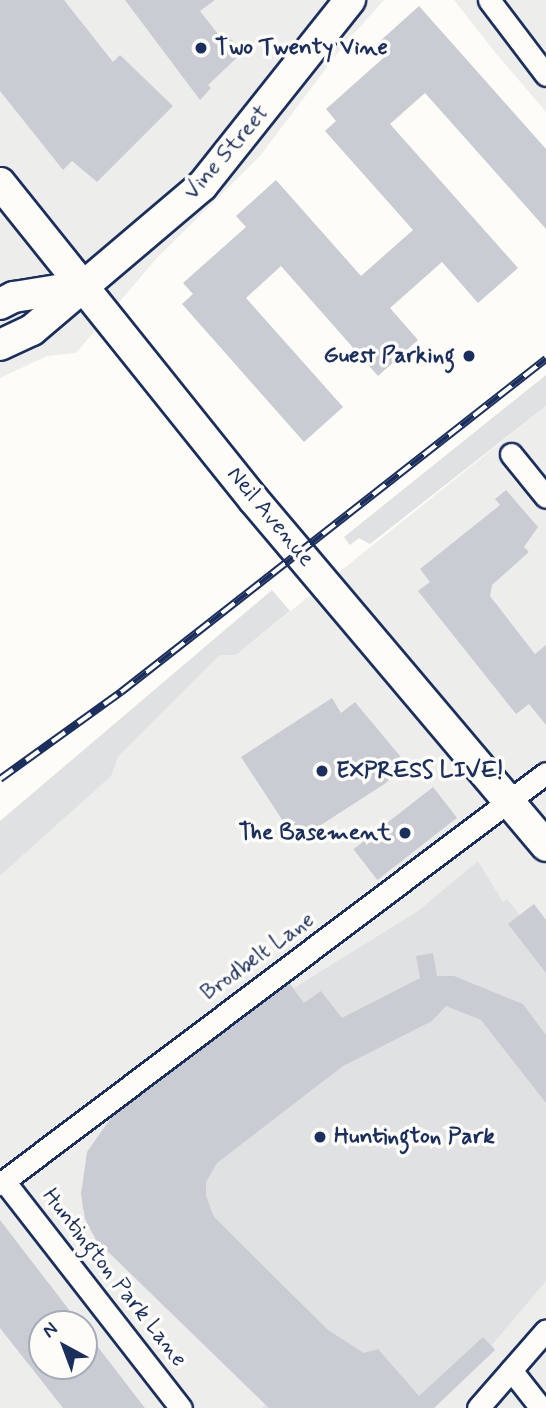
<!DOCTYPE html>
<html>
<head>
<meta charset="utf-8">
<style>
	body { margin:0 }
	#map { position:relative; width:546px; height:1408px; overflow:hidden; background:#fdfcf7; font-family:Mynerve,sans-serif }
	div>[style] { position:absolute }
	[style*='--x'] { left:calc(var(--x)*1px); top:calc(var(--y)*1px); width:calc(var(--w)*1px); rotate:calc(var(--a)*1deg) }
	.built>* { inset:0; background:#edeeec }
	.green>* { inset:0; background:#e0e1e3 }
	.building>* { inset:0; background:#c9ccd3; transform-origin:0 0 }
	.roads { filter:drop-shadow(2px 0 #1b2f5e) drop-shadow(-2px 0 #1b2f5e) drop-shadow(0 2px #1b2f5e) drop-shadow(0 -2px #1b2f5e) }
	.street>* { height:21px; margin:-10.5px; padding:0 10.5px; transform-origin:10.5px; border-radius:10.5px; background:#fdfcf7 }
	.secondary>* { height:30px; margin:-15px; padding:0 15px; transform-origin:15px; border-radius:15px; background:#fdfcf7 }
	.rail>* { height:8px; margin-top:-4px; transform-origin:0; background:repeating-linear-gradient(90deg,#fdfcf7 0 16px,#1b2f5e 0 32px); box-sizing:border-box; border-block:2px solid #1b2f5e }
	.dots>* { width:19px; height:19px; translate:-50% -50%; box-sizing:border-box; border:4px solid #fdfcf7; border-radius:50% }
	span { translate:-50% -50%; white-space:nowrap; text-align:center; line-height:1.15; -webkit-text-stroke:7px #fdfcf7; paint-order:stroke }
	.poi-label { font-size:23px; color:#1b2f5e; font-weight:700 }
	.left { translate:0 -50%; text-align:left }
	.right { translate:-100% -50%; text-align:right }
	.street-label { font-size:23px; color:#1b2f5e }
	.north { position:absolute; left:28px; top:1310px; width:70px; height:70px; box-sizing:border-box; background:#fdfcf7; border:2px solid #a3aaba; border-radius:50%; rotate:319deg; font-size:19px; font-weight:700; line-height:28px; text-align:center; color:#1b2f5e }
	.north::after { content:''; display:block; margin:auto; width:24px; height:32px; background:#1b2f5e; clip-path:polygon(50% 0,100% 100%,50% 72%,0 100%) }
</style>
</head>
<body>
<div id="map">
	<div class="built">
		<i style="clip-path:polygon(0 0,384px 0,343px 46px,260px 156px,156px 259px,76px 353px,47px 356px,0 378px)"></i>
		<i style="clip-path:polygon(454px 0,546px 0,546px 112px,494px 51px)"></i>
		<i style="clip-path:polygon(evenodd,546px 406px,546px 1408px,0 1408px,0 876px,110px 776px,118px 757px,220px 655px,236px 655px,546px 406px,42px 1324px,84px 1324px,84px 1366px,42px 1366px,42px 1324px)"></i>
	</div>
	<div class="green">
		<i style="clip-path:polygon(546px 375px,546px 406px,370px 544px,359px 538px,350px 545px,344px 537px)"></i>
		<i style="clip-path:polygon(272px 590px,290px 611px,236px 655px,220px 655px,118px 757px,111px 776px,0 876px,0 821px)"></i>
		<i style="clip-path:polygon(478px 861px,503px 902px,507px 899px,520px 915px,534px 904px,546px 920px,546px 1281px,492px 1345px,495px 1350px,434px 1408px,262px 1408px,265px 1404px,96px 1240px,82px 1206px,87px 1152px,116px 1113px,289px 982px,294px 988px,418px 911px)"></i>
	</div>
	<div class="building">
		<i style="clip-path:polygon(0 0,64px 0,113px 62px,120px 55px,173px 106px,97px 182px,72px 161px,63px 170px,0 91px)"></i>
		<i style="clip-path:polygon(125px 0,215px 0,200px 11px,228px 47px,230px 39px,244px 51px,208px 85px,211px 88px,200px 100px)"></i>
		<i style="clip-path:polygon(419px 6px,546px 149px,546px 229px,425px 93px,390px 124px,518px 268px,478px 303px,442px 262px,390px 308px,418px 340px,378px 376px,281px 266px,246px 298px,343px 407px,304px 442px,182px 304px,193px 294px,183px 283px,246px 227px,236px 216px,276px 180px,361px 276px,413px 230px,325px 131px,336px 121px,326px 109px,389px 53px,379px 42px)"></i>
		<i style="clip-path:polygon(506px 490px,538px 527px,524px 547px,529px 552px,492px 585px,490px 596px,535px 654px,546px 645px,546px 725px,529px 704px,516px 714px,418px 591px,430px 582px,420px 569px,500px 505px,495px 499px)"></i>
		<i style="clip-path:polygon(332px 698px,341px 713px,355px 702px,405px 762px,386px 783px,296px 841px,241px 757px)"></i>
		<i style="left:433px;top:787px;width:39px;height:101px;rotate:52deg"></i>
		<i style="clip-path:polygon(534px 904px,546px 920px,546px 973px,508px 924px)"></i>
		<i style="clip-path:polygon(433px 953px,437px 976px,454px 976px,523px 1004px,546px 1035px,546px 1103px,481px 1020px,446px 1006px,432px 1021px,343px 1066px,217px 1163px,206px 1182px,206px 1196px,214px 1217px,328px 1330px,364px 1353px,378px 1349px,419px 1396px,483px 1337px,495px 1350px,434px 1408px,269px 1408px,96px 1240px,85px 1219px,81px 1194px,87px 1152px,113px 1115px,289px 983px,304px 1003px,321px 991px,342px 1018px,420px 978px,416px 956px)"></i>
		<i style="clip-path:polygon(0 1220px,80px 1324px,42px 1324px,42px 1366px,84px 1366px,84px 1329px,145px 1408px,63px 1408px,0 1328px)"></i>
	</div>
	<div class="roads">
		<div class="street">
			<i style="--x:489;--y:0;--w:94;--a:52.8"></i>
			<i style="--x:511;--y:454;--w:55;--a:50.9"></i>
			<i style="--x:4;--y:1181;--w:288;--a:52.1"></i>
			<i style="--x:0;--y:1184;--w:683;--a:-36.97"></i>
			<i style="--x:511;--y:1370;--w:48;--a:51.7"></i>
			<i style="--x:478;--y:1408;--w:103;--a:-48.9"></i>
		</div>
		<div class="secondary">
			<i style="--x:0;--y:183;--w:406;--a:51.3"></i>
			<i style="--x:254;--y:500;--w:453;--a:49.8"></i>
			<i style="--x:0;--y:304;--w:16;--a:-27"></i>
			<i style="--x:14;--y:297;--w:70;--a:-9.1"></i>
			<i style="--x:0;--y:345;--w:35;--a:-25"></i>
			<i style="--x:32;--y:330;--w:223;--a:-40.3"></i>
			<i style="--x:202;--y:186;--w:238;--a:-51.5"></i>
		</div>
	</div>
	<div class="rail">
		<i style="--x:0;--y:779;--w:149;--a:-35.7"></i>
		<i style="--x:121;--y:692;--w:540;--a:-38.08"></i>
	</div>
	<div class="dots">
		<i style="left:201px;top:48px;background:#1b2f5e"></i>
		<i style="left:469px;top:356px;background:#1b2f5e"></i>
		<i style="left:322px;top:771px;background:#1b2f5e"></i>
		<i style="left:405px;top:833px;background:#1b2f5e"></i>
		<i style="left:320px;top:1137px;background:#1b2f5e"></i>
	</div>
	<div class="poi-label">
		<span class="left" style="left:215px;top:48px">Two Twenty Vine</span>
		<span class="right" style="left:455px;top:356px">Guest Parking</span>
		<span class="left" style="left:336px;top:771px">EXPRESS LIVE!</span>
		<span class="right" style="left:391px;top:833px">The Basement</span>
		<span class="left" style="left:334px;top:1137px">Huntington Park</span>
	</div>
	<div class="street-label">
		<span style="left:227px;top:153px;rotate:-49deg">Vine Street</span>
		<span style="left:270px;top:517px;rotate:50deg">Neil Avenue</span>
		<span style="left:258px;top:957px;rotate:-36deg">Brodbelt Lane</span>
		<span style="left:114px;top:1278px;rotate:52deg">Huntington Park Lane</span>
	</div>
	<div class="north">N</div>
</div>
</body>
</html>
